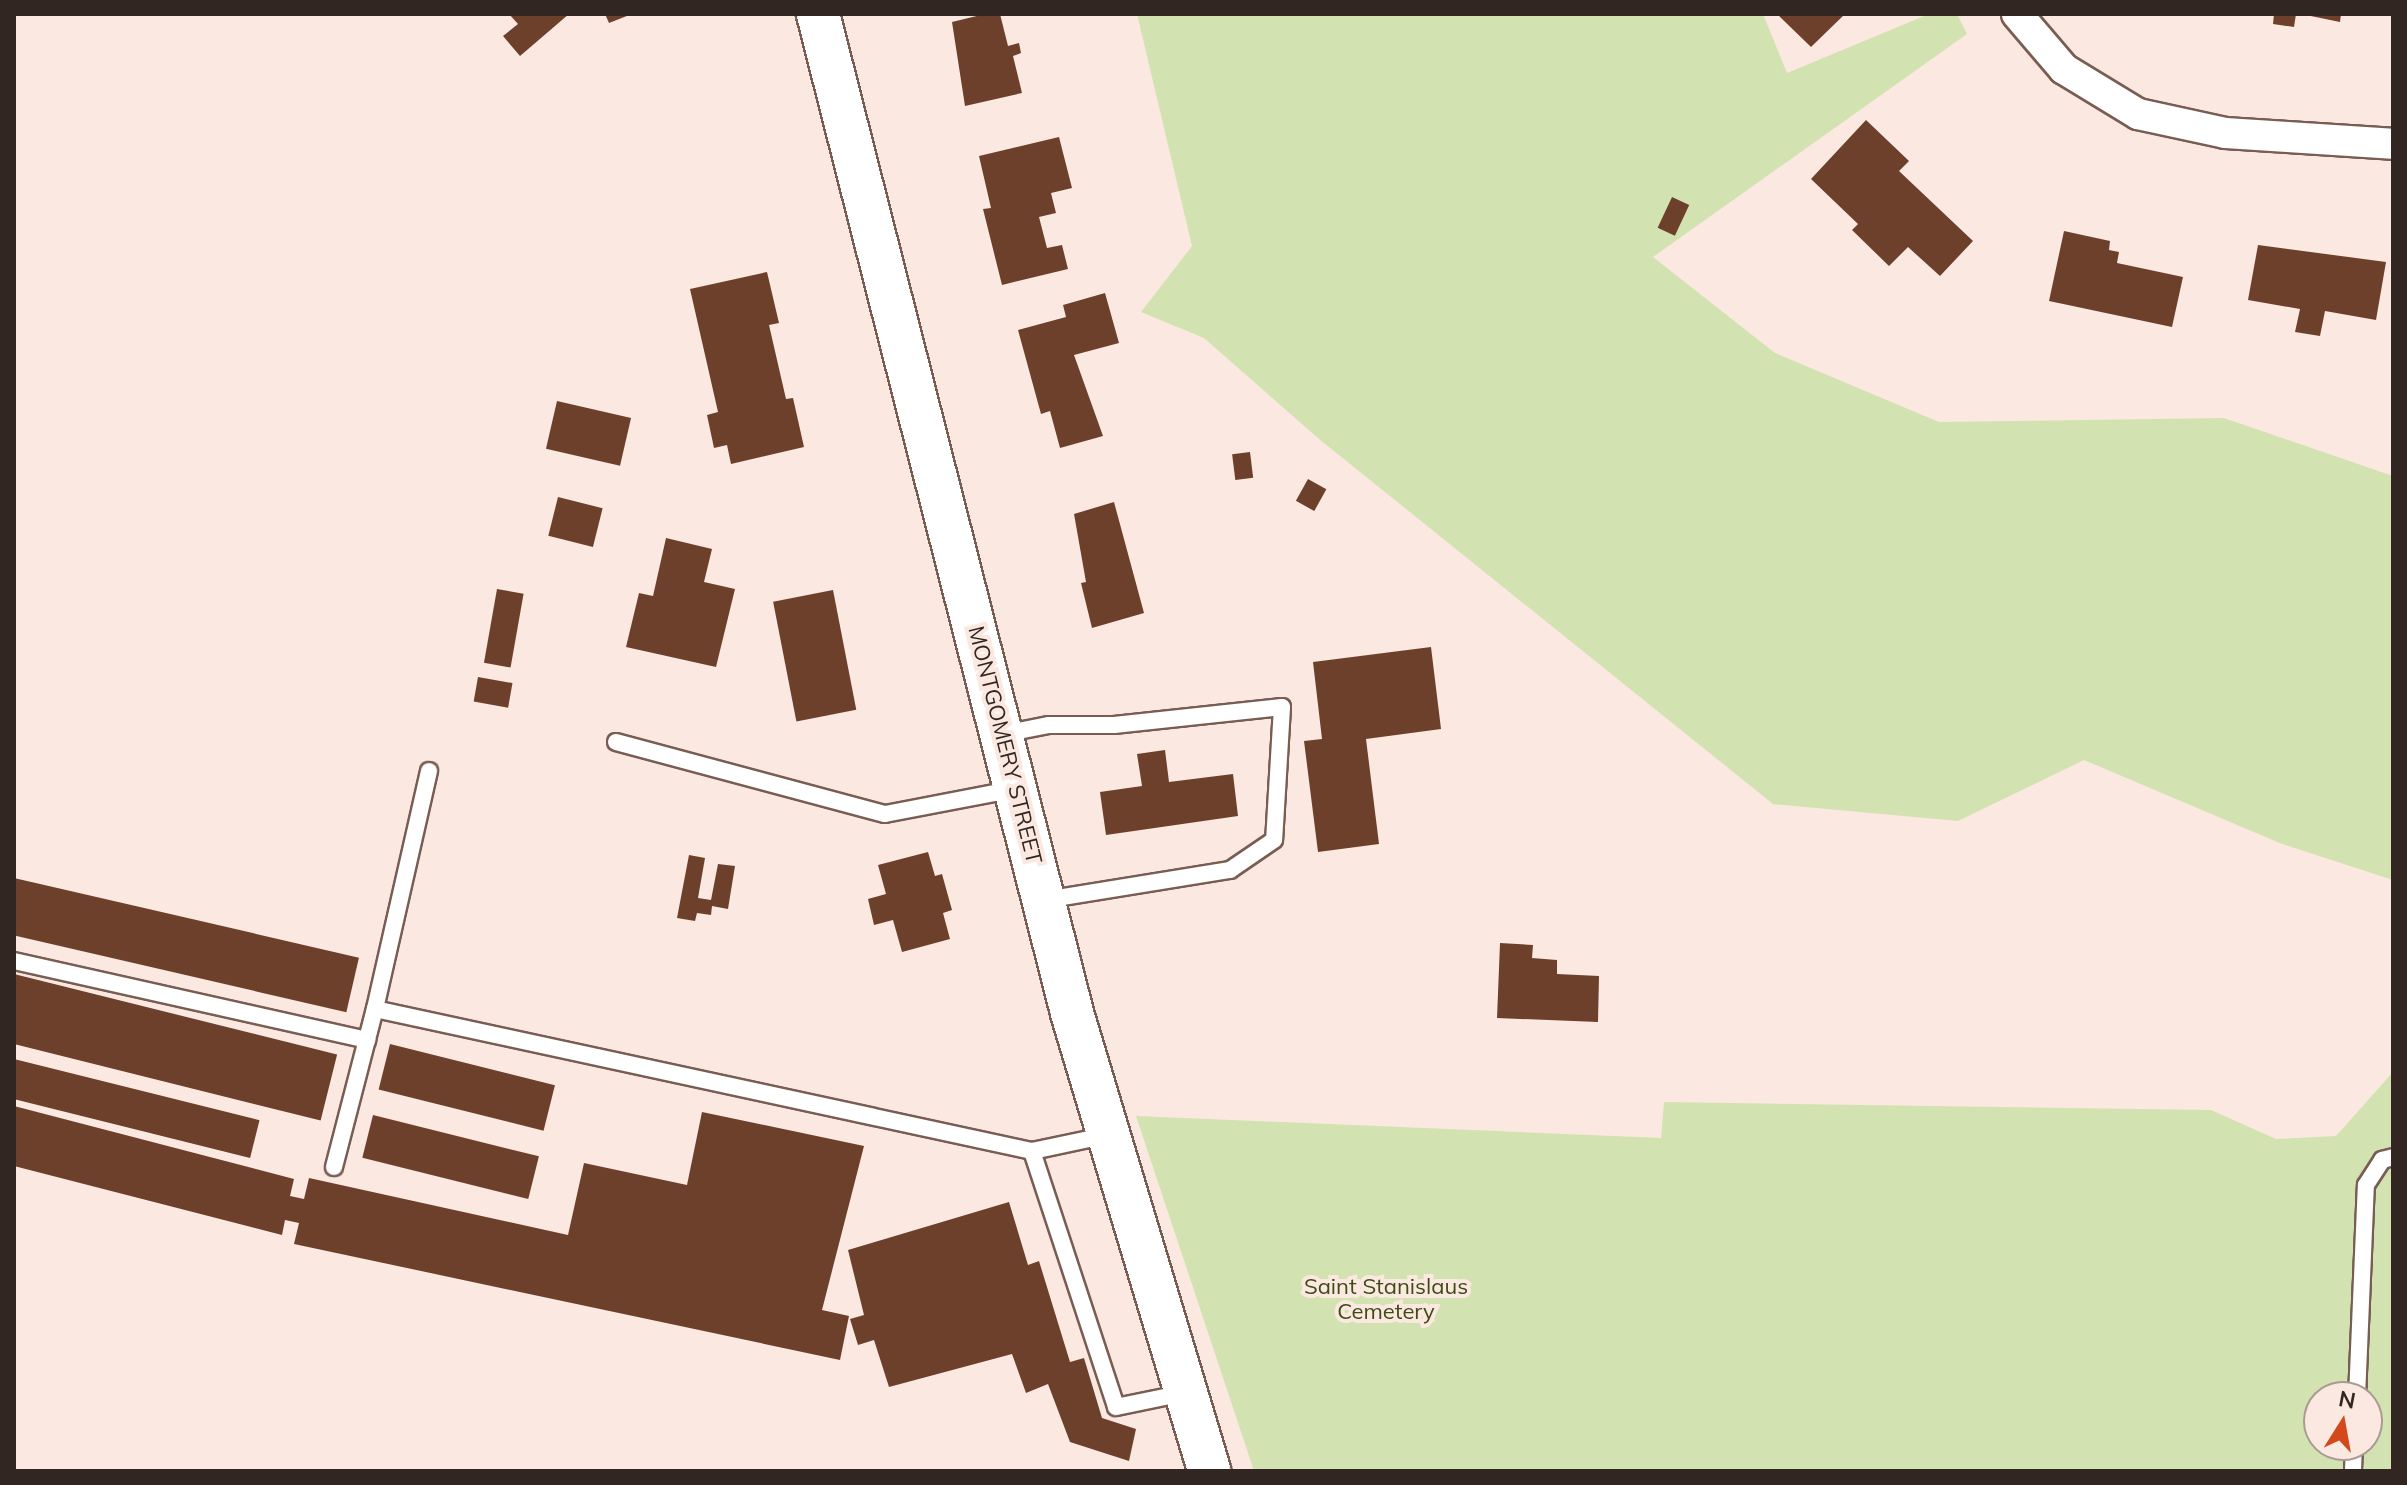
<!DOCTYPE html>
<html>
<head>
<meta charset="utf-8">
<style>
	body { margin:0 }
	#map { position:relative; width:2407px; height:1485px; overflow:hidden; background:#fbe8e1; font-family:Mulish,sans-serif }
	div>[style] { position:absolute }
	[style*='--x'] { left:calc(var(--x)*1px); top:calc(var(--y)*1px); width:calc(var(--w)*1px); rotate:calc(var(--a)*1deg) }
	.green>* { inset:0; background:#d2e3b1 }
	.building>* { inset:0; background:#6d402c; transform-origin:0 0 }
	.roads { filter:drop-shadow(2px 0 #785d53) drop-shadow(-2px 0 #785d53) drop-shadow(0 2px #785d53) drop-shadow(0 -2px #785d53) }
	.service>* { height:16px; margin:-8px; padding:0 8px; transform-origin:8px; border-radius:8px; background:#fff }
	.minor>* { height:30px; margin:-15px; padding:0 15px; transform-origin:15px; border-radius:15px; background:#fff }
	.secondary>* { height:42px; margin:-21px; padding:0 21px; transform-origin:21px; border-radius:21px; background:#fff }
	span { translate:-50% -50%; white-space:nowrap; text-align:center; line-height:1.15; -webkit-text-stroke:8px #fbe8e1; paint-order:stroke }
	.street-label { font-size:22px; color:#312621 }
	.park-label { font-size:22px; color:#3d4b14 }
	.frame { position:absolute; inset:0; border:16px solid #312621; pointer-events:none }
	.north { position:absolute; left:2303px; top:1381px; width:80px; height:80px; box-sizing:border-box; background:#fbe8e1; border:2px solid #aa9a94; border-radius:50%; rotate:11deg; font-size:22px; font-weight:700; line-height:32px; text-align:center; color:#312621 }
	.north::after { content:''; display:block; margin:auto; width:28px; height:36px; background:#d1491d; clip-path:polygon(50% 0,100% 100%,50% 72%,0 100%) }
</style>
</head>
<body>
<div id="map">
	<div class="green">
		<i style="clip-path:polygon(1137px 14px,1763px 14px,1787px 73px,1929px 14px,1957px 14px,1967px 34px,1653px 257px,1775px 353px,1939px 422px,2224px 418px,2393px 476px,2393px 880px,2282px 844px,2084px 760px,1958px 821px,1773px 804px,1319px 439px,1204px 338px,1141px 312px,1192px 246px)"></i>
		<i style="clip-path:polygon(evenodd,2393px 1072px,2393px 1471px,1254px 1471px,1136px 1116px,1661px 1138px,1664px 1102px,2211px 1110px,2276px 1139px,2336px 1136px,2393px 1072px,2319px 1397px,2367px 1397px,2367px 1445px,2319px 1445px,2319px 1397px)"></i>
	</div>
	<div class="building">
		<i style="clip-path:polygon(509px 14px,569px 14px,520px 56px,503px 36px,518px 24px)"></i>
		<i style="clip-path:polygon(605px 14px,632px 14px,609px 23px)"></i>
		<i style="clip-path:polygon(985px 14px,1000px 14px,1008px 46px,1019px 43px,1021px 53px,1013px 56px,1022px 93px,965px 106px,952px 22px)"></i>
		<i style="clip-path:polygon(1777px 14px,1845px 14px,1811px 47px)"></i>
		<i style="clip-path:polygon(2274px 14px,2296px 14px,2294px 27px,2273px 24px)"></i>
		<i style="clip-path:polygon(2301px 14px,2341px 14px,2340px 22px)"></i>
		<i style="clip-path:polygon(1866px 120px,1909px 161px,1899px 171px,1973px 241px,1940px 276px,1908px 247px,1889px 266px,1852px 230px,1858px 224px,1811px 179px)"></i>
		<i style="clip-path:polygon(1059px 137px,1072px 188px,1051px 193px,1056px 213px,1039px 217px,1047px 248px,1062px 245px,1068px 269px,1002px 285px,983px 209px,991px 208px,979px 156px)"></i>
		<i style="left:1672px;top:197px;width:19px;height:34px;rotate:25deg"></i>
		<i style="clip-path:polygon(2064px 231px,2110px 241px,2109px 250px,2119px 252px,2117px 263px,2183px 277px,2172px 327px,2049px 301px)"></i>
		<i style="clip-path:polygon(2258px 245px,2386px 262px,2376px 320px,2325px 311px,2320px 336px,2295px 332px,2300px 309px,2248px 300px)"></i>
		<i style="clip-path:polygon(767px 272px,779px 323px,769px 325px,786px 399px,793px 398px,804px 447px,731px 464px,727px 445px,714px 448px,707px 415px,718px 412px,690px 289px)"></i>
		<i style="clip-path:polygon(1105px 293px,1119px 343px,1074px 355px,1103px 436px,1060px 448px,1050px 411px,1041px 414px,1018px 330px,1066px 317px,1063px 305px)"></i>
		<i style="left:557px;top:401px;width:76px;height:49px;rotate:13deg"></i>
		<i style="left:1250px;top:452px;width:26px;height:18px;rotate:83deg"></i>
		<i style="left:1308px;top:479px;width:21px;height:25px;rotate:29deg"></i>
		<i style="left:558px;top:497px;width:46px;height:40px;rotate:14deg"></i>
		<i style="clip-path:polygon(1114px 502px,1144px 613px,1092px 628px,1081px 583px,1086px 582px,1074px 514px)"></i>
		<i style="clip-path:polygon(666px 538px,712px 549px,704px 582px,735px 589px,716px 667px,626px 647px,639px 593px,653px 596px)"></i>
		<i style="left:497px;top:589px;width:27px;height:75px;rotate:10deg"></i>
		<i style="left:833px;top:590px;width:122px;height:61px;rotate:79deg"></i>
		<i style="clip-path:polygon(1431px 647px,1441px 729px,1366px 739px,1379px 844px,1318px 852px,1304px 741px,1322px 739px,1313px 662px)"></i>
		<i style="left:478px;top:677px;width:35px;height:25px;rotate:10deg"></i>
		<i style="clip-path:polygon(1165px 750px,1169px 782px,1233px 774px,1238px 816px,1106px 835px,1100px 792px,1142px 786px,1137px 754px)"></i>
		<i style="clip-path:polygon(928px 852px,935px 876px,942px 874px,952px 910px,943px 913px,950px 939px,902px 952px,893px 920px,874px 925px,868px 899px,886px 894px,878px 865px)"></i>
		<i style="clip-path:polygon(689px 855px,705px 858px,698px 898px,711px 900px,718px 864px,735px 866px,728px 909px,712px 906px,711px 915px,697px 913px,695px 921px,677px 918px)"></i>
		<i style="left:14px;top:878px;width:354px;height:56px;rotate:13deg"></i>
		<i style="clip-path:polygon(1500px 943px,1533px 945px,1532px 958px,1557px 960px,1557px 974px,1599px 976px,1598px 1022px,1497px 1018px)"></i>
		<i style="left:14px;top:974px;width:333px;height:68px;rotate:14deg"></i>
		<i style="left:390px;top:1044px;width:170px;height:47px;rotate:14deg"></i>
		<i style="left:14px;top:1059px;width:253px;height:39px;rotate:14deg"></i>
		<i style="clip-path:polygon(14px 1106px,294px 1179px,290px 1196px,304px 1199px,309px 1178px,568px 1235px,584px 1163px,687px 1185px,702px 1112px,864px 1146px,822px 1310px,849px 1316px,840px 1360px,294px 1244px,299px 1223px,285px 1220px,282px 1235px,14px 1166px)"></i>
		<i style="left:373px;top:1115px;width:171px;height:44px;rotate:14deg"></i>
		<i style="clip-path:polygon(1009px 1202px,1028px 1265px,1039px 1261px,1070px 1362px,1084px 1358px,1102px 1418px,1136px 1429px,1129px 1461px,1070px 1442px,1048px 1384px,1026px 1393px,1012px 1354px,889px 1387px,874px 1340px,858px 1345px,850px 1319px,864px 1315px,848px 1250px)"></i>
	</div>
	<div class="roads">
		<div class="service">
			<i style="--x:1003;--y:734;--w:47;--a:-11.1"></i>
			<i style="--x:1049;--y:725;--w:65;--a:0"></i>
			<i style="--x:1114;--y:725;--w:169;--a:-6.1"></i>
			<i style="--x:1282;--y:707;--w:133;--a:93.4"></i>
			<i style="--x:1274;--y:840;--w:53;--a:145.7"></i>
			<i style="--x:1230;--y:870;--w:187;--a:170.8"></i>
			<i style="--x:616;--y:742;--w:278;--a:15"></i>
			<i style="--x:885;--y:814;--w:132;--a:-10.9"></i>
			<i style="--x:429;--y:771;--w:244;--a:102.8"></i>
			<i style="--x:375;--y:1009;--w:672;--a:12.2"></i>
			<i style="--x:14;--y:961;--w:362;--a:12.6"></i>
			<i style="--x:1108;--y:1135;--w:78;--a:168.1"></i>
			<i style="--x:1032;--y:1151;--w:269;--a:71.8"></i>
			<i style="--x:1116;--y:1407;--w:69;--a:-11.6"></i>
			<i style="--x:334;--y:1167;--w:163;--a:-75.5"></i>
			<i style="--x:2357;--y:1397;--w:212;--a:-87.6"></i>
			<i style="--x:2366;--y:1185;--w:30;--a:-57"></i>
			<i style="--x:2382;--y:1160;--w:11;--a:-15"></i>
			<i style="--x:2353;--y:1471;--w:26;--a:-88"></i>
		</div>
		<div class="minor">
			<i style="--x:2017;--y:14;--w:72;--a:49.5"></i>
			<i style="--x:2064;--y:69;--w:87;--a:31.3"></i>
			<i style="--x:2138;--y:114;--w:89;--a:12.3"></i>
			<i style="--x:2225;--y:133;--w:168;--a:3.7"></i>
		</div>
		<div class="secondary">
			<i style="--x:818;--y:14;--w:1031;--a:75.73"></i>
			<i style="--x:1072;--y:1013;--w:478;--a:73.3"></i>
		</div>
	</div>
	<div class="street-label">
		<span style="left:1005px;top:745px;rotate:76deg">MONTGOMERY STREET</span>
	</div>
	<div class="park-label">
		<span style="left:1386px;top:1299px">Saint Stanislaus<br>Cemetery</span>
	</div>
	<div class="frame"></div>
	<div class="north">N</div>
</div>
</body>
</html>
